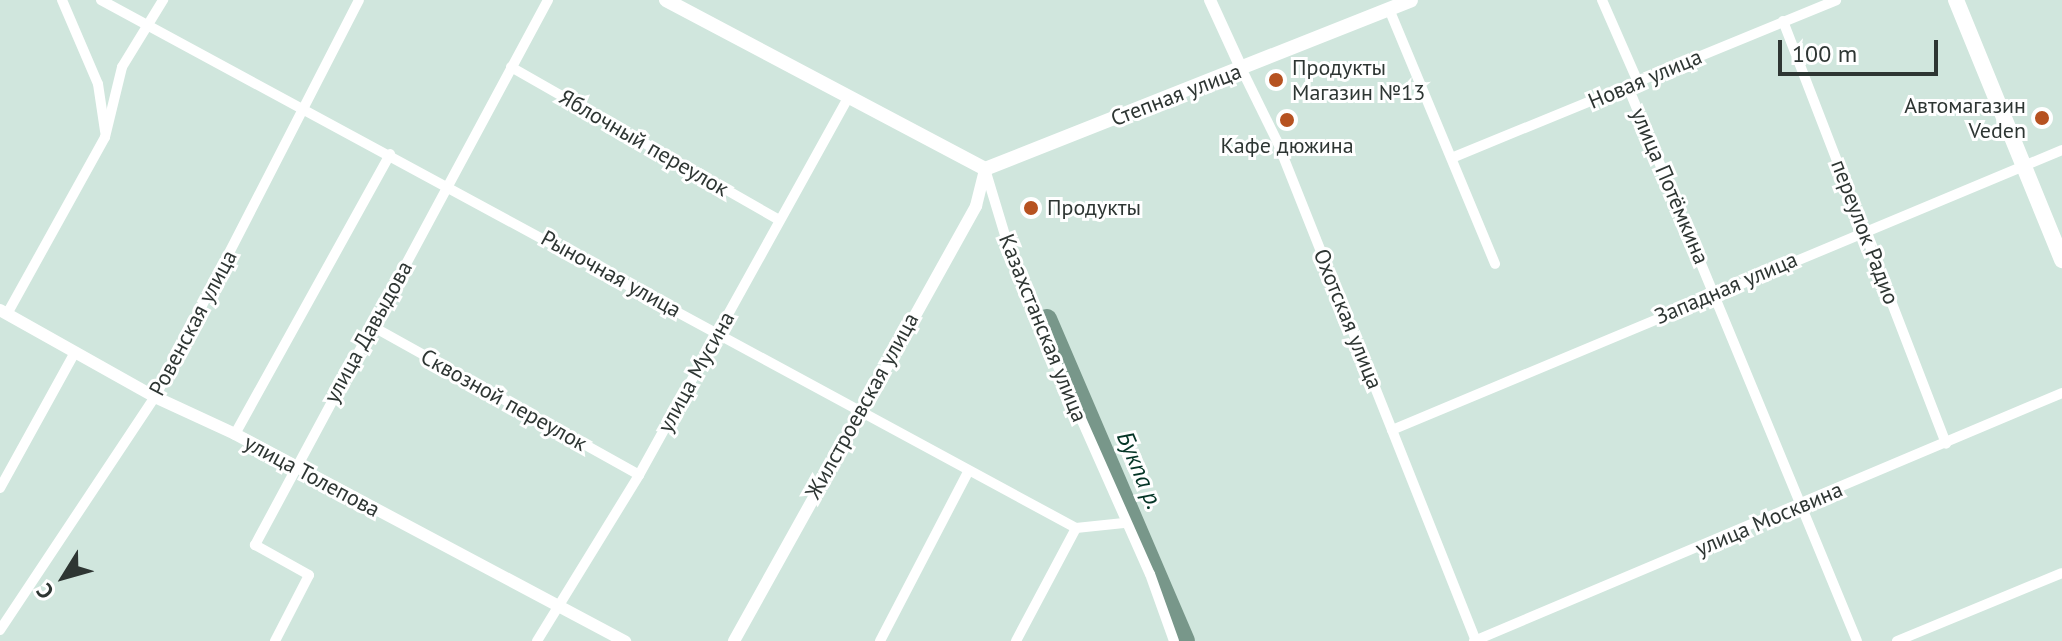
<!DOCTYPE html>
<html>
<head>
<meta charset="utf-8">
<style>
	body { margin:0 }
	#map { position:relative; width:2062px; height:641px; overflow:hidden; background:#d0e6dd; font-family:"PT Sans",sans-serif }
	div>[style] { position:absolute }
	[style*='--x'] { left:calc(var(--x)*1px); top:calc(var(--y)*1px); width:calc(var(--w)*1px); rotate:calc(var(--a)*1deg) }
	.river>* { height:20px; margin:-10px; padding:0 10px; transform-origin:10px; border-radius:10px; background:#78978a }
	.minor>* { height:10px; margin:-5px; padding:0 5px; transform-origin:5px; border-radius:5px; background:#fff }
	.tertiary>* { height:12px; margin:-6px; padding:0 6px; transform-origin:6px; border-radius:6px; background:#fff }
	.secondary>* { height:14px; margin:-7px; padding:0 7px; transform-origin:7px; border-radius:7px; background:#fff }
	.primary>* { height:16px; margin:-8px; padding:0 8px; transform-origin:8px; border-radius:8px; background:#fff }
	.dots>* { width:22px; height:22px; translate:-50% -50%; box-sizing:border-box; border:4px solid #fff; border-radius:50% }
	span { translate:-50% -50%; white-space:nowrap; text-align:center; line-height:1.15; -webkit-text-stroke:6px #fff; paint-order:stroke }
	.poi-label { font-size:22px; color:#2e3633 }
	.left { translate:0 -50%; text-align:left }
	.right { translate:-100% -50%; text-align:right }
	.street-label { font-size:22px; color:#2e3633 }
	.water-label { font-size:24px; color:#043526; font-style:italic }
	.north { position:absolute; left:24px; top:537px; width:80px; height:80px; -webkit-text-stroke:6px #fff; paint-order:stroke; rotate:233deg; font-size:22px; font-weight:700; line-height:32px; text-align:center; color:#2e3633 }
	.north::after { content:''; display:block; margin:auto; width:28px; height:36px; background:#2e3633; clip-path:polygon(50% 0,100% 100%,50% 72%,0 100%) }
	.scale { position:absolute; left:1778px; top:40px; width:160px; height:36px; box-sizing:border-box; border:4px solid #2e3633; border-top:0; padding-left:10px; font-size:24px; line-height:28px; white-space:nowrap; color:#2e3633; -webkit-text-stroke:6px #fff; paint-order:stroke }
</style>
</head>
<body>
<div id="map">
	<div class="river">
		<i style="--x:1047;--y:319;--w:350;--a:66.8"></i>
	</div>
	<div class="minor">
		<i style="--x:62;--y:0;--w:91;--a:66.8"></i>
		<i style="--x:98;--y:84;--w:48;--a:81.5"></i>
		<i style="--x:101;--y:0;--w:1109;--a:28.44"></i>
		<i style="--x:1076;--y:528;--w:48;--a:-5.9"></i>
		<i style="--x:1602;--y:0;--w:90;--a:66.3"></i>
		<i style="--x:1389;--y:9;--w:276;--a:67.4"></i>
		<i style="--x:1783;--y:21;--w:453;--a:68.9"></i>
		<i style="--x:511;--y:67;--w:306;--a:29.7"></i>
		<i style="--x:1242;--y:70;--w:79;--a:63.8"></i>
		<i style="--x:1277;--y:141;--w:538;--a:68.3"></i>
		<i style="--x:1628;--y:87;--w:599;--a:67.54"></i>
		<i style="--x:1454;--y:157;--w:413;--a:-22.3"></i>
		<i style="--x:985;--y:169;--w:108;--a:73.2"></i>
		<i style="--x:1016;--y:272;--w:330;--a:66.1"></i>
		<i style="--x:1150;--y:574;--w:71;--a:70.3"></i>
		<i style="--x:7;--y:314;--w:202;--a:-61"></i>
		<i style="--x:105;--y:137;--w:72;--a:-76.3"></i>
		<i style="--x:122;--y:67;--w:79;--a:-58.5"></i>
		<i style="--x:370;--y:325;--w:308;--a:29.1"></i>
		<i style="--x:1392;--y:430;--w:726;--a:-22.68"></i>
		<i style="--x:235;--y:434;--w:320;--a:-61"></i>
		<i style="--x:0;--y:488;--w:155;--a:-61.1"></i>
		<i style="--x:0;--y:630;--w:280;--a:-56.4"></i>
		<i style="--x:155;--y:397;--w:446;--a:-62.8"></i>
		<i style="--x:275;--y:641;--w:74;--a:-62.7"></i>
		<i style="--x:309;--y:575;--w:62;--a:-150.9"></i>
		<i style="--x:255;--y:545;--w:619;--a:-61.74"></i>
		<i style="--x:537;--y:641;--w:195;--a:-58.4"></i>
		<i style="--x:639;--y:475;--w:430;--a:-61"></i>
		<i style="--x:880;--y:641;--w:191;--a:-62.5"></i>
		<i style="--x:1016;--y:641;--w:128;--a:-62"></i>
		<i style="--x:1474;--y:641;--w:638;--a:-22.87"></i>
		<i style="--x:1897;--y:641;--w:178;--a:-22.4"></i>
	</div>
	<div class="tertiary">
		<i style="--x:1210;--y:0;--w:77;--a:65.4"></i>
		<i style="--x:0;--y:310;--w:178;--a:29.3"></i>
		<i style="--x:155;--y:397;--w:88;--a:24.8"></i>
		<i style="--x:235;--y:434;--w:442;--a:28"></i>
		<i style="--x:734;--y:641;--w:498;--a:-60.9"></i>
		<i style="--x:976;--y:206;--w:38;--a:-76"></i>
	</div>
	<div class="secondary">
		<i style="--x:666;--y:0;--w:361;--a:27.9"></i>
		<i style="--x:985;--y:169;--w:458;--a:-21.6"></i>
	</div>
	<div class="primary">
		<i style="--x:1956;--y:0;--w:281;--a:67.8"></i>
	</div>
	<div class="dots">
		<i style="left:1276px;top:80px;background:#b65220"></i>
		<i style="left:2042px;top:118px;background:#b65220"></i>
		<i style="left:1287px;top:120px;background:#b65220"></i>
		<i style="left:1031px;top:208px;background:#b65220"></i>
	</div>
	<div class="poi-label">
		<span class="left" style="left:1292px;top:80px">Продукты<br>Магазин №13</span>
		<span class="right" style="left:2026px;top:118px">Автомагазин<br>Veden</span>
		<span style="left:1287px;top:146px">Кафе дюжина</span>
		<span class="left" style="left:1047px;top:208px">Продукты</span>
	</div>
	<div class="street-label">
		<span style="left:1645px;top:79px;rotate:-23deg">Новая улица</span>
		<span style="left:1176px;top:95px;rotate:-21deg">Степная улица</span>
		<span style="left:644px;top:143px;rotate:30deg">Яблочный переулок</span>
		<span style="left:1670px;top:186px;rotate:67deg">улица Потёмкина</span>
		<span style="left:1865px;top:232px;rotate:69deg">переулок Радио</span>
		<span style="left:611px;top:274px;rotate:29deg">Рыночная улица</span>
		<span style="left:1726px;top:288px;rotate:-23deg">Западная улица</span>
		<span style="left:1348px;top:319px;rotate:68deg">Охотская улица</span>
		<span style="left:193px;top:323px;rotate:-62deg">Ровенская улица</span>
		<span style="left:1043px;top:328px;rotate:68deg">Казахстанская улица</span>
		<span style="left:368px;top:332px;rotate:-61deg">улица Давыдова</span>
		<span style="left:696px;top:372px;rotate:-61deg">улица Мусина</span>
		<span style="left:504px;top:400px;rotate:29deg">Сквозной переулок</span>
		<span style="left:862px;top:406px;rotate:-61deg">Жилстроевская улица</span>
		<span style="left:312px;top:476px;rotate:28deg">улица Толепова</span>
		<span style="left:1769px;top:519px;rotate:-23deg">улица Москвина</span>
	</div>
	<div class="water-label">
		<span style="left:1140px;top:470px;rotate:67deg">Букпа р.</span>
	</div>
	<div class="north">С</div>
	<div class="scale">100 m</div>
</div>
</body>
</html>
